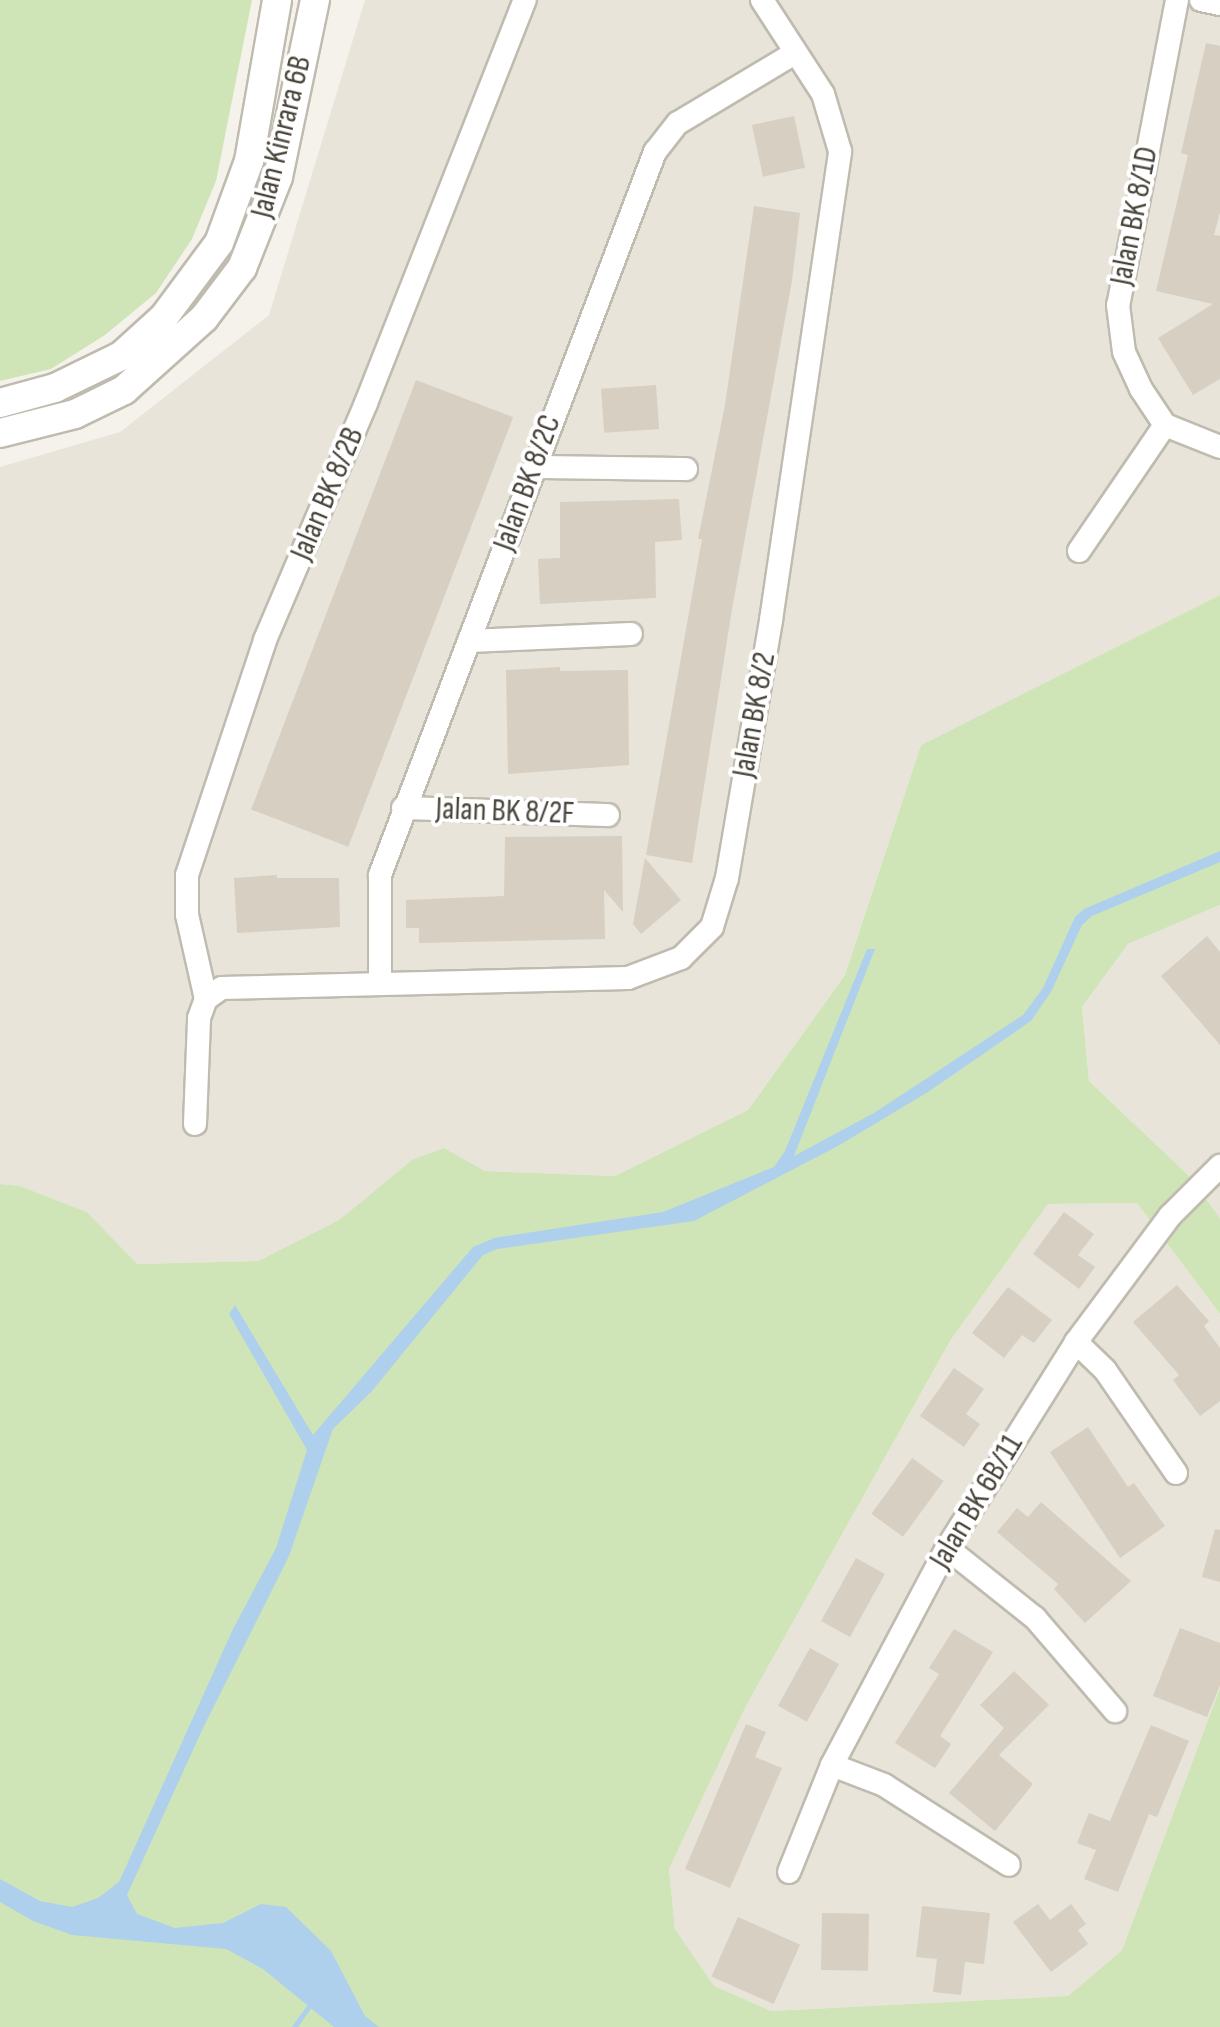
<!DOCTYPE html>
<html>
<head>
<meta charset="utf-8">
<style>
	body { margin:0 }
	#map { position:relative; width:1220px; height:2027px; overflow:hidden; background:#f5f2ec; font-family:"Sofia Sans Condensed",sans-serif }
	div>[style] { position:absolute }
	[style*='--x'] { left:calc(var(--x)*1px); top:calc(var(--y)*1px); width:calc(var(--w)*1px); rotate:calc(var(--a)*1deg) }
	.residential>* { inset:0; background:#e8e4da }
	.green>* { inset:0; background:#cfe5b8 }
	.water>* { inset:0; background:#aed0ec }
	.stream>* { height:5px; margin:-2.5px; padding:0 2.5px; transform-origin:2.5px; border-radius:2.5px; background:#aed0ec }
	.building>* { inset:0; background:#d6cfc2; transform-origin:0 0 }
	.roads { filter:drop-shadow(2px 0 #c0bbaf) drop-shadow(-2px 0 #c0bbaf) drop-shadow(0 2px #c0bbaf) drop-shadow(0 -2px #c0bbaf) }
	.minor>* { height:22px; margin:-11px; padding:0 11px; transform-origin:11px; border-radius:11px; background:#fff }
	.tertiary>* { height:28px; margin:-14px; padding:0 14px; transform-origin:14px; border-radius:14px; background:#fff }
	span { translate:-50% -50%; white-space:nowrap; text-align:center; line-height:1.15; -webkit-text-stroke:8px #fff; paint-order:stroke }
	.street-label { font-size:32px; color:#49443a }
</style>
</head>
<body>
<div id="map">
	<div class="residential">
		<i style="clip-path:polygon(365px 0,1220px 0,1220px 595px,921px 745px,845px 975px,748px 1110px,615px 1176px,485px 1171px,444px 1148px,413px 1159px,339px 1220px,258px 1261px,136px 1264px,87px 1212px,20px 1186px,0 1184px,0 467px,120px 432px,269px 315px)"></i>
		<i style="clip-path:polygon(1220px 905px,1220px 1218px,1188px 1175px,1089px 1081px,1082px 1007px,1128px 944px)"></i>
		<i style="clip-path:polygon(1137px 1203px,1220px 1314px,1220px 1688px,1122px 1950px,1068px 1996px,771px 2011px,714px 1987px,675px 1929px,669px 1869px,745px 1708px,950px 1341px,1048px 1204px)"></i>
	</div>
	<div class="green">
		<i style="clip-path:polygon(0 0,252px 0,216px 181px,192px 239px,156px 293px,105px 335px,51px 369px,0 381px)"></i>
		<i style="clip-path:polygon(1220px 595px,1220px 905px,1128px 944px,1082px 1007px,1089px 1081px,1188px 1175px,1220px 1218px,1220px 1314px,1137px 1203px,1048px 1204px,950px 1341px,745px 1708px,669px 1869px,675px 1929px,714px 1986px,771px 2011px,1068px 1996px,1122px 1950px,1220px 1688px,1220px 2027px,0 2027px,0 1184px,20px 1186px,87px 1212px,137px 1264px,258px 1261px,339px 1220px,413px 1159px,444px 1148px,485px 1171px,615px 1176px,748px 1110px,845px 975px,921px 745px)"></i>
	</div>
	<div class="water">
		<i style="clip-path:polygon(1220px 851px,1220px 862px,1092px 916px,1082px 925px,1051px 992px,1031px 1021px,928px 1092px,838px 1146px,694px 1221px,497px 1249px,483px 1255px,372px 1391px,333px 1429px,289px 1556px,203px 1728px,127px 1895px,137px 1914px,175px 1928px,223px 1923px,261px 1904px,286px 1907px,331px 1951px,365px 2016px,379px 2027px,334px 2027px,263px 1969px,226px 1949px,72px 1935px,33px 1921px,0 1902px,0 1879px,40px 1901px,72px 1907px,98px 1898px,119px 1882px,233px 1629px,276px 1548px,307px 1450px,229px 1314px,235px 1305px,313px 1435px,473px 1247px,494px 1238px,663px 1212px,774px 1167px,785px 1151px,867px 949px,875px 949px,794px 1156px,874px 1113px,1023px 1015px,1043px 988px,1075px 917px,1084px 909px)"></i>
	</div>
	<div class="stream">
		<i style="--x:294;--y:2027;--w:32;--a:-54"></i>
	</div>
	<div class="building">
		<i style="clip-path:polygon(1206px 43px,1220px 46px,1220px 212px,1214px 235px,1220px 236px,1220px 379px,1193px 395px,1158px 338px,1213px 304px,1156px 291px,1188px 155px,1181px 153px)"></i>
		<i style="left:794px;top:116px;width:53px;height:43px;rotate:78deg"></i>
		<i style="clip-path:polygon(754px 206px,800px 213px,792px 281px,732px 609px,692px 863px,646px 855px,702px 539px,698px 539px,725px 405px)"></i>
		<i style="left:416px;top:380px;width:104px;height:460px;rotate:21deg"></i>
		<i style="left:656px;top:385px;width:44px;height:55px;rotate:86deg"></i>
		<i style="clip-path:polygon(679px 499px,682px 540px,655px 542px,656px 598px,540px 604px,538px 559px,560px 558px,560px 502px)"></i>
		<i style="clip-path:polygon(560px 667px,560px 671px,628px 670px,629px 765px,508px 774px,506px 670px)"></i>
		<i style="clip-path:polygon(622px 836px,623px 912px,604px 890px,605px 939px,419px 943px,419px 928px,406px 928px,406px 900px,504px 896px,505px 837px)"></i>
		<i style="clip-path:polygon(645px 858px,681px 900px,641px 934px,633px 924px)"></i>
		<i style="clip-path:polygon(277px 875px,277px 878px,339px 878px,340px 927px,237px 933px,234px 878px)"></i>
		<i style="clip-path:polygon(1207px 936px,1220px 952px,1220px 1045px,1161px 976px)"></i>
		<i style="clip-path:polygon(1064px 1212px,1094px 1234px,1078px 1255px,1095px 1267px,1079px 1289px,1033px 1254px)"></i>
		<i style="clip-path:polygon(1177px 1285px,1209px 1321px,1204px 1326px,1220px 1348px,1220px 1401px,1200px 1416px,1173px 1380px,1179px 1375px,1133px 1322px)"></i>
		<i style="clip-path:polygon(1008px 1287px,1052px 1320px,1034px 1343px,1022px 1335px,1004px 1358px,972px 1333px)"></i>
		<i style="clip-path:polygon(954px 1368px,984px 1389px,966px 1414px,980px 1424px,964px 1447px,920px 1416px)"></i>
		<i style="clip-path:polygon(1088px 1427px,1128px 1487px,1134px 1483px,1165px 1526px,1120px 1558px,1050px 1452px)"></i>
		<i style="left:912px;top:1458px;width:39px;height:69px;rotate:36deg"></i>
		<i style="clip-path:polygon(1041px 1502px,1131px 1581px,1085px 1623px,1054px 1589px,1058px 1584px,997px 1532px,1017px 1508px,1028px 1517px)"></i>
		<i style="clip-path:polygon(1215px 1529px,1220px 1530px,1220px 1582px,1202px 1577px)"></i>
		<i style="left:856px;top:1558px;width:33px;height:72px;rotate:29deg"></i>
		<i style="clip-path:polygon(1180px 1628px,1220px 1643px,1220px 1685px,1207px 1717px,1153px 1696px)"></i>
		<i style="clip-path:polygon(954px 1629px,993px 1652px,940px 1736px,951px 1744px,935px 1768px,895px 1743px,939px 1674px,929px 1668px)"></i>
		<i style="left:810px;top:1648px;width:33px;height:66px;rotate:29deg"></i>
		<i style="clip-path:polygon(1014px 1671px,1049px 1705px,999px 1755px,1033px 1784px,995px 1831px,949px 1793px,1004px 1728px,980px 1705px)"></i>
		<i style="clip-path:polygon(746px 1724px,766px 1732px,755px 1757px,782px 1768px,730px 1888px,685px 1869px)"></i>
		<i style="clip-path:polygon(1151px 1725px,1189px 1741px,1157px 1817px,1149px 1814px,1118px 1892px,1084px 1879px,1096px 1850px,1077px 1843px,1089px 1813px,1110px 1821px)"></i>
		<i style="clip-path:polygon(1038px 1904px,1050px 1920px,1071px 1904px,1086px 1924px,1078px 1930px,1088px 1944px,1051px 1972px,1013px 1922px)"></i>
		<i style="clip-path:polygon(922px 1906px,990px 1913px,984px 1964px,965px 1962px,961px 1995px,933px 1992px,937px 1959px,916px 1957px)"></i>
		<i style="left:822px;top:1913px;width:47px;height:57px;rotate:1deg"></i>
		<i style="left:738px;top:1917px;width:68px;height:65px;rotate:24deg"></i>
	</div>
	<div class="roads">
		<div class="minor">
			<i style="--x:1177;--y:0;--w:311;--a:100.9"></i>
			<i style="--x:1118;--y:305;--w:47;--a:82.7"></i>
			<i style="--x:1124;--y:352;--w:41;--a:65.3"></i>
			<i style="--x:1141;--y:389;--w:43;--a:56.3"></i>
			<i style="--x:1165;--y:425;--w:59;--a:21.8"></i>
			<i style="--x:1201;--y:0;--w:19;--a:12"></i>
			<i style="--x:536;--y:467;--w:150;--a:0.8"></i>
			<i style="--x:1079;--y:551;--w:153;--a:-55.7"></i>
			<i style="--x:469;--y:641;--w:162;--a:-2.5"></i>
			<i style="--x:403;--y:808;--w:205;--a:2"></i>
			<i style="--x:380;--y:984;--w:109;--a:-90"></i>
			<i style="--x:380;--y:875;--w:774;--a:-69.18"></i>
			<i style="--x:655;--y:152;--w:37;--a:-52"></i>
			<i style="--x:678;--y:123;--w:136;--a:-30.9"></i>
			<i style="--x:206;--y:999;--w:19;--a:-35"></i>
			<i style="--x:222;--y:988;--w:406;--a:-1.4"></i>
			<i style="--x:628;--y:978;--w:57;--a:-20.7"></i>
			<i style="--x:681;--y:958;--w:44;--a:-45"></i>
			<i style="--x:712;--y:927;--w:51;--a:-73"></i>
			<i style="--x:727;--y:878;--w:262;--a:-80.3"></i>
			<i style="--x:771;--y:620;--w:474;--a:-81.6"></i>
			<i style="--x:840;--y:151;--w:59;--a:-106.6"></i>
			<i style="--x:823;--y:94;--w:112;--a:-123"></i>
			<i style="--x:206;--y:999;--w:86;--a:-102.7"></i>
			<i style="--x:187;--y:915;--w:40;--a:-90"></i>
			<i style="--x:187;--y:875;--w:248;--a:-71.6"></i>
			<i style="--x:265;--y:640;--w:258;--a:-66.9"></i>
			<i style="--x:366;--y:403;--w:433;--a:-68.5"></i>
			<i style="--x:195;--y:1124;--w:106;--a:-87.8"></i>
			<i style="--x:199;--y:1018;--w:20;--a:-70"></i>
			<i style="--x:1076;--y:1342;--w:40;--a:44"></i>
			<i style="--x:1105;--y:1370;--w:125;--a:55.4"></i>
			<i style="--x:947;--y:1548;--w:112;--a:38.5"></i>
			<i style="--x:1035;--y:1618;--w:123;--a:49.3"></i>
			<i style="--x:832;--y:1765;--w:56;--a:21"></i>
			<i style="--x:884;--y:1785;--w:148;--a:32.6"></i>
			<i style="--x:789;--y:1872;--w:115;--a:-68.1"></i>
			<i style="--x:832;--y:1765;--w:246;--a:-62.1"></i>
			<i style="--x:947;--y:1548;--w:243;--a:-57.9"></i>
			<i style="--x:1076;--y:1342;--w:157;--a:-53.3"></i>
			<i style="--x:1170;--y:1216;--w:71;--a:-45"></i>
		</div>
		<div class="tertiary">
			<i style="--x:0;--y:403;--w:57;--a:-15.3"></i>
			<i style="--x:55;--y:388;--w:73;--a:-25.9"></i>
			<i style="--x:121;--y:356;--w:58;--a:-42.2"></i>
			<i style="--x:164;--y:317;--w:92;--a:-53.4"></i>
			<i style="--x:219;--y:243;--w:87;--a:-69.9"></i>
			<i style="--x:249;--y:161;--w:163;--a:-80.1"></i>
			<i style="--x:0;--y:433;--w:77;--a:-14.2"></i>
			<i style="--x:75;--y:414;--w:55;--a:-26.1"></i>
			<i style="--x:124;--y:390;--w:108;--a:-42"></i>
			<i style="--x:204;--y:318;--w:63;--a:-52.8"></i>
			<i style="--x:242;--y:268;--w:98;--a:-68.4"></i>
			<i style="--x:278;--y:177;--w:181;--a:-78.2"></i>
		</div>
	</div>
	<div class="street-label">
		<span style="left:282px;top:137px;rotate:-76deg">Jalan Kinrara 6B</span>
		<span style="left:1135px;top:216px;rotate:-79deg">Jalan BK 8/1D</span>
		<span style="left:528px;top:483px;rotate:-70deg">Jalan BK 8/2C</span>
		<span style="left:328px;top:494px;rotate:-67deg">Jalan BK 8/2B</span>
		<span style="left:755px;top:715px;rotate:-80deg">Jalan BK 8/2</span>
		<span style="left:505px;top:812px;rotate:2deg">Jalan BK 8/2F</span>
		<span style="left:977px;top:1502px;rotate:-59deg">Jalan BK 6B/11</span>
	</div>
</div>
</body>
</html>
